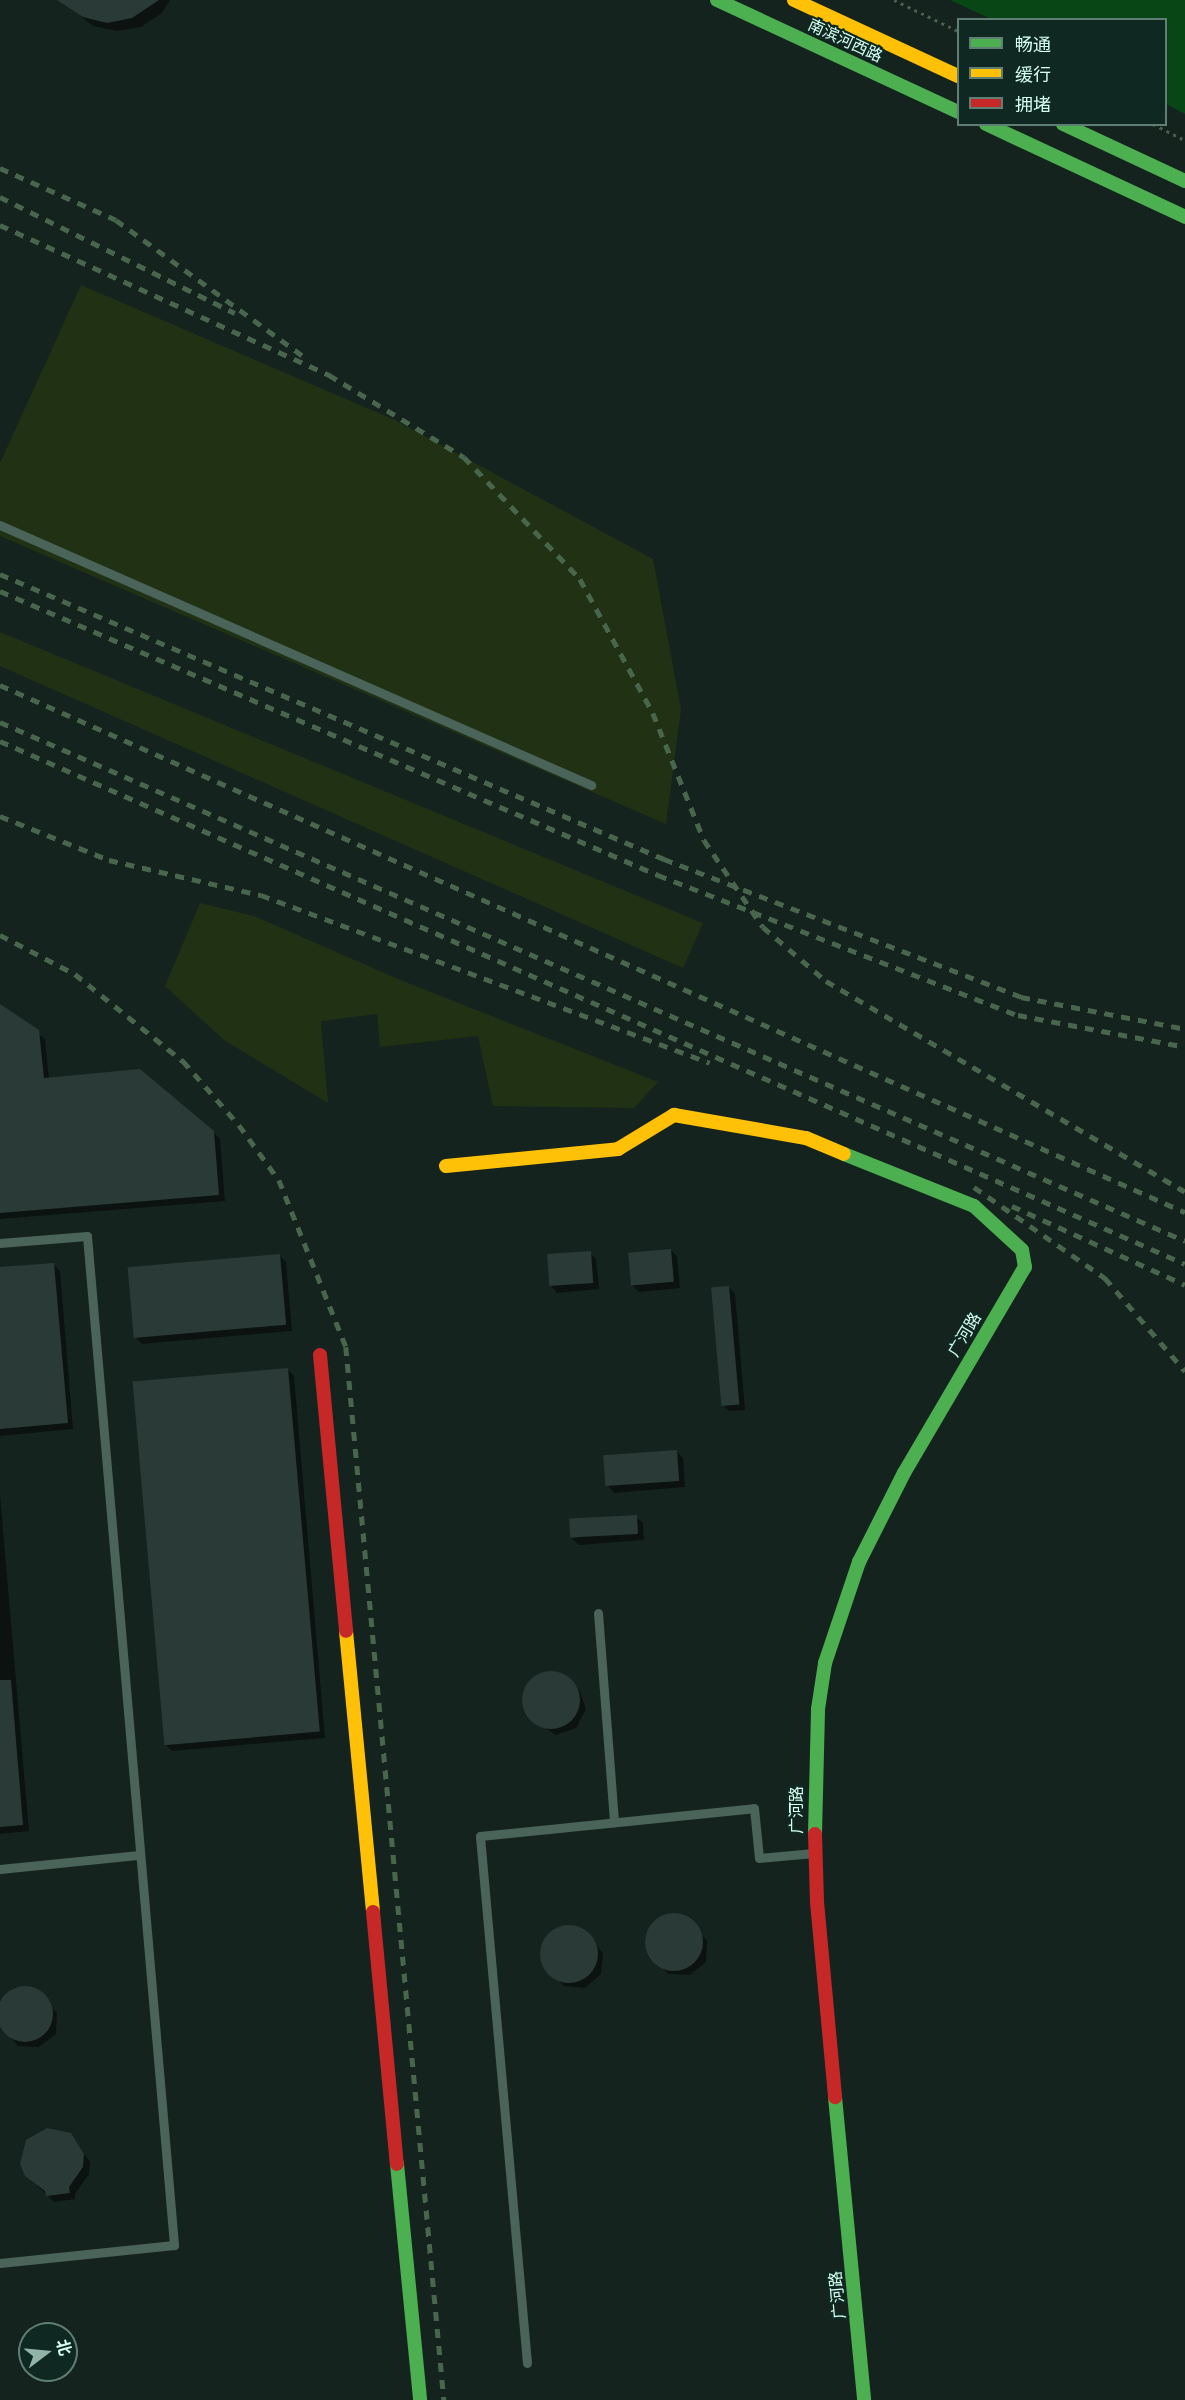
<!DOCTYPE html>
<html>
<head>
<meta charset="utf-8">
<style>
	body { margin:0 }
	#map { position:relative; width:1185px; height:2400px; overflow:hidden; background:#15231f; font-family:Helvetica,"Noto Sans SC",sans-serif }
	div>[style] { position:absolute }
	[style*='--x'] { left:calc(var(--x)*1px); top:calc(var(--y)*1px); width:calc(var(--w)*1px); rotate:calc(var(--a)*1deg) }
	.green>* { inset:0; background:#203114 }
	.water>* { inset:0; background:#094615 }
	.shadow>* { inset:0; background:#0007 }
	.building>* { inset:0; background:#2a3a36; transform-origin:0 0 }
	.round { border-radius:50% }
	.path>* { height:3px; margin-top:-1.5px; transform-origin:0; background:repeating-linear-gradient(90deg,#495f4d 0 3px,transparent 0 7.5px) }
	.lane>* { height:9px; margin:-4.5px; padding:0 4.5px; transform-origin:4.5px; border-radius:4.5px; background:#4a6459 }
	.fast>* { height:14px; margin:-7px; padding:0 7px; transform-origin:7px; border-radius:7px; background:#4caf50 }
	.slow>* { height:14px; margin:-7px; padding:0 7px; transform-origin:7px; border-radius:7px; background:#ffc107 }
	.jam>* { height:14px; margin:-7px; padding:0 7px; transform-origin:7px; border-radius:7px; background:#c62828 }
	.rail>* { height:4.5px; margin-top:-2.25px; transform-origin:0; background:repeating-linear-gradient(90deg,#48664b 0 9px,transparent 0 17px) }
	span { translate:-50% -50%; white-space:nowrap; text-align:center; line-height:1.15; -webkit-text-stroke:4.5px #0f2922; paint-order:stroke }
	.street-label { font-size:16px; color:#d7fff1 }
	.legend { position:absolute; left:957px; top:18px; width:210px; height:108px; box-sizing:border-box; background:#0f2922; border:2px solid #5f7f75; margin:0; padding:8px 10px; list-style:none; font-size:18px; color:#d7fff1 }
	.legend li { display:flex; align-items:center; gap:12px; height:30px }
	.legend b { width:30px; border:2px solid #5f7f75 }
	.north { position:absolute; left:18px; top:2322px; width:60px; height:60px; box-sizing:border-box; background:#0f2922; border:2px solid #5f7f75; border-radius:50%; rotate:74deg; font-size:16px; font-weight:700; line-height:24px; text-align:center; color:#d7fff1 }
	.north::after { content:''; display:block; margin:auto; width:21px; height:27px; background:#93b2a8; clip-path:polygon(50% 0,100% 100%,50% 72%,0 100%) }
</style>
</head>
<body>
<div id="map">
	<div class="green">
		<i style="clip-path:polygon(81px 285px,395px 420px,653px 559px,681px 709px,666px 824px,0 536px,0 463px)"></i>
		<i style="clip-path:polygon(0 632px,703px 923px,683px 968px,0 666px)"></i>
		<i style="clip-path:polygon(200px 903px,254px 916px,398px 979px,658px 1082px,634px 1108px,493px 1106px,478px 1036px,380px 1047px,377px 1014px,321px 1021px,328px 1103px,224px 1040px,165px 986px)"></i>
	</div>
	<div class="water">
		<i style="clip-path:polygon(950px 0,1185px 0,1185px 114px,1166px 104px,1166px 20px,991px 19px)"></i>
	</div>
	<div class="shadow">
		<i style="clip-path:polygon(61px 0,170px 0,162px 13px,141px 27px,117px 31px,93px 26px)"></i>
		<i style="clip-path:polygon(0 1006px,45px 1039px,49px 1079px,213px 1132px,220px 1139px,225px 1201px,0 1219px)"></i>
		<i style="clip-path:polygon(671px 1250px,677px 1257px,680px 1288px,639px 1292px,632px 1285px)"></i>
		<i style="clip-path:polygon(590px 1253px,596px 1259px,599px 1289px,557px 1293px,551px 1286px)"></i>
		<i style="clip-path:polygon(280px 1256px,286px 1262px,292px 1331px,142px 1344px,135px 1337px)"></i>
		<i style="clip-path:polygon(53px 1264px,60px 1271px,73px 1429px,0 1436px,0 1269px)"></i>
		<i style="clip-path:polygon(729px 1287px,735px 1294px,745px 1410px,729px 1411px,722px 1405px)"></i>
		<i style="clip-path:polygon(287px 1369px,294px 1376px,325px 1738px,172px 1751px,166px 1745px)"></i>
		<i style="clip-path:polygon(676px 1451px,683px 1458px,685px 1487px,614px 1493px,608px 1486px)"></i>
		<i style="clip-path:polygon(0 1495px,29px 1831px,0 1834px)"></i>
		<i style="clip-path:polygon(636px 1517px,643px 1523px,644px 1540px,579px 1545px,572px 1539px)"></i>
		<i style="clip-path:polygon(553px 1672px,579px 1689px,586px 1709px,576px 1728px,556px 1735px,530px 1718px,524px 1697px,533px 1678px)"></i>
		<i style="clip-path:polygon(665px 1915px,686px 1917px,707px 1941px,706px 1962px,690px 1975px,668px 1974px,648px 1950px,649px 1929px)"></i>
		<i style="clip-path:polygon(561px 1927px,582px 1929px,603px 1953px,601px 1974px,585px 1988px,564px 1986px,543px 1962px,545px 1941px)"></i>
		<i style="clip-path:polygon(15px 1987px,36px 1989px,57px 2013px,56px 2034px,39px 2047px,18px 2046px,0 2025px,0 2000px)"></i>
		<i style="clip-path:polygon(70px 2135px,90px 2162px,89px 2174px,75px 2194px,75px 2199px,54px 2202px,26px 2175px)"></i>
	</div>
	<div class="building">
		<i style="clip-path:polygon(57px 0,159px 0,132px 18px,107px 23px,83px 17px)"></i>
		<i style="clip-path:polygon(0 1004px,39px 1030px,44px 1078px,140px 1069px,214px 1131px,219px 1195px,0 1213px)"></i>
		<i style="left:671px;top:1249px;width:33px;height:43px;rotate:85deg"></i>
		<i style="left:591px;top:1251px;width:32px;height:44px;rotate:86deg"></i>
		<i style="left:280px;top:1254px;width:71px;height:153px;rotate:85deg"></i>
		<i style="clip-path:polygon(54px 1263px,68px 1423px,0 1429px,0 1267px)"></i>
		<i style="left:729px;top:1286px;width:119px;height:18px;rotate:85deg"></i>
		<i style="left:288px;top:1368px;width:365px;height:156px;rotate:85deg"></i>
		<i style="left:677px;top:1450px;width:31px;height:74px;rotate:86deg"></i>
		<i style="left:637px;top:1515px;width:19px;height:68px;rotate:87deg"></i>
		<i class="round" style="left:522px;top:1671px;width:58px;height:58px"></i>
		<i style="clip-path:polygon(0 1680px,11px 1680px,23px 1825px,0 1827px)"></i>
		<i class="round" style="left:645px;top:1913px;width:58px;height:58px"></i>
		<i class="round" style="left:540px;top:1925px;width:58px;height:58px"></i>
		<i class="round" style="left:-3px;top:1986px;width:56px;height:56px"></i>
		<i style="clip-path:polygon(47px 2128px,71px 2133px,84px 2154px,83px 2167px,69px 2187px,70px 2193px,46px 2196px,45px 2191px,25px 2176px,20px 2164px,26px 2140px)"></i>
	</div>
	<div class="path">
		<i style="--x:894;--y:0;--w:71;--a:25.8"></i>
		<i style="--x:1153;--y:124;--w:36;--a:27"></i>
	</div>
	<div class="lane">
		<i style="--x:0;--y:525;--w:646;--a:23.75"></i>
		<i style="--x:0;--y:1243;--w:87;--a:-4.6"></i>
		<i style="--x:87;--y:1236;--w:1013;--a:85.07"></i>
		<i style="--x:174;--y:2245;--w:175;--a:174.1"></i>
		<i style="--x:598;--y:1613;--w:210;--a:85.6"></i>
		<i style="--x:0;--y:1869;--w:140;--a:-5.8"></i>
		<i style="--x:527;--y:2363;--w:529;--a:-95.1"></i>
		<i style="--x:480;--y:1836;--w:275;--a:-5.8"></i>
		<i style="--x:754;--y:1808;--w:50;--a:84.3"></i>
		<i style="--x:759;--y:1858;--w:55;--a:-5.2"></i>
	</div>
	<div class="fast">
		<i style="--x:717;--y:0;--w:266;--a:24.9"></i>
		<i style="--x:986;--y:124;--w:220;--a:25"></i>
		<i style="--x:1063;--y:124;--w:135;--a:25"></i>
		<i style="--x:815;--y:1834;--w:125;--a:-88.6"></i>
		<i style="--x:818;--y:1709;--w:47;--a:-81.3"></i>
		<i style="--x:825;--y:1663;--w:107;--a:-71.4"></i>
		<i style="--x:859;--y:1562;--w:100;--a:-63.2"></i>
		<i style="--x:904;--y:1473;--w:239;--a:-59.6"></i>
		<i style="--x:1025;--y:1267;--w:17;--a:-100"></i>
		<i style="--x:1022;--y:1250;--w:65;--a:-137.5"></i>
		<i style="--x:974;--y:1206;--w:140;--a:-158.2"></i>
		<i style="--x:835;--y:2097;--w:304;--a:84.5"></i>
		<i style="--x:397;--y:2164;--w:237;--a:84.4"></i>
	</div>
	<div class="slow">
		<i style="--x:794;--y:0;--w:181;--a:24.9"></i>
		<i style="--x:446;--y:1166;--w:173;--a:-5.6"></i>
		<i style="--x:618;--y:1149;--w:66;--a:-31.3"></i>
		<i style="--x:674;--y:1115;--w:134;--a:9.9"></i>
		<i style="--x:806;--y:1138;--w:41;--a:22.8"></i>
		<i style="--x:346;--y:1631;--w:282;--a:84.5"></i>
	</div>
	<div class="jam">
		<i style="--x:320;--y:1355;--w:277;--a:84.6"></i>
		<i style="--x:815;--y:1834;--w:68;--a:88.3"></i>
		<i style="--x:817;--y:1902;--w:196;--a:84.7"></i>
		<i style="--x:373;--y:1912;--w:253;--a:84.6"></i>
	</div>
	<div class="rail">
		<i style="--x:0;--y:168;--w:127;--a:24.1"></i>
		<i style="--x:116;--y:220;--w:236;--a:36"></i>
		<i style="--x:0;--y:197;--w:262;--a:26.3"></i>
		<i style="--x:0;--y:225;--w:362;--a:24.5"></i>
		<i style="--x:329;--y:375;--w:158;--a:31.3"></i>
		<i style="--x:464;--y:457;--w:168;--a:46.4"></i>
		<i style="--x:580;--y:579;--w:153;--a:61.4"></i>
		<i style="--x:653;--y:713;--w:137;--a:68.1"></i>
		<i style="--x:704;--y:840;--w:105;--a:55.9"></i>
		<i style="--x:763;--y:927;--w:83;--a:40.6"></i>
		<i style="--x:826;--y:981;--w:416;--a:30.4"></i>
		<i style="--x:0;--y:574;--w:723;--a:23.23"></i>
		<i style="--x:664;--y:859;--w:383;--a:21.1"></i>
		<i style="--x:1021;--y:997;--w:167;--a:11"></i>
		<i style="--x:0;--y:591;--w:717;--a:23.35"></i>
		<i style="--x:658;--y:875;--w:386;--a:21.3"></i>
		<i style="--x:1018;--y:1015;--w:170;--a:10.8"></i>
		<i style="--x:0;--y:685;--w:1297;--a:23.98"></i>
		<i style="--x:0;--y:722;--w:1294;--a:23.65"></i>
		<i style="--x:0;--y:741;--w:1295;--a:23.81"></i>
		<i style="--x:0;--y:816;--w:118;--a:22"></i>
		<i style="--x:109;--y:860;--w:156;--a:13"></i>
		<i style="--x:261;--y:895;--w:479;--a:20.5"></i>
		<i style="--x:0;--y:935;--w:85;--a:27.5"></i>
		<i style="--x:75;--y:974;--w:139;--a:38.9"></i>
		<i style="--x:183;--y:1061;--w:85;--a:48.8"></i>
		<i style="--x:239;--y:1125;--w:68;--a:54"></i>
		<i style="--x:279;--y:1180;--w:180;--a:68.1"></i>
		<i style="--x:346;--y:1347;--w:1058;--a:84.68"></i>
		<i style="--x:974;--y:1187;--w:160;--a:34.8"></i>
		<i style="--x:1105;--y:1278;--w:123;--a:49.3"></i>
		<i style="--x:1012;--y:1206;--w:190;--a:24.5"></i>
	</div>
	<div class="street-label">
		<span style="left:845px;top:41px;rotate:25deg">南滨河西路</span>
		<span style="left:965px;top:1335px;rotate:-59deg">广河路</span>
		<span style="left:797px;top:1810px;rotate:-90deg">广河路</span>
		<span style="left:838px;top:2295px;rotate:-95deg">广河路</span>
	</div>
	<ul class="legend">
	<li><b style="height:8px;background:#4caf50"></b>畅通</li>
	<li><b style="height:8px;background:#ffc107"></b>缓行</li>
	<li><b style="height:8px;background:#c62828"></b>拥堵</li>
	</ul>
	<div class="north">北</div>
</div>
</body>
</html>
